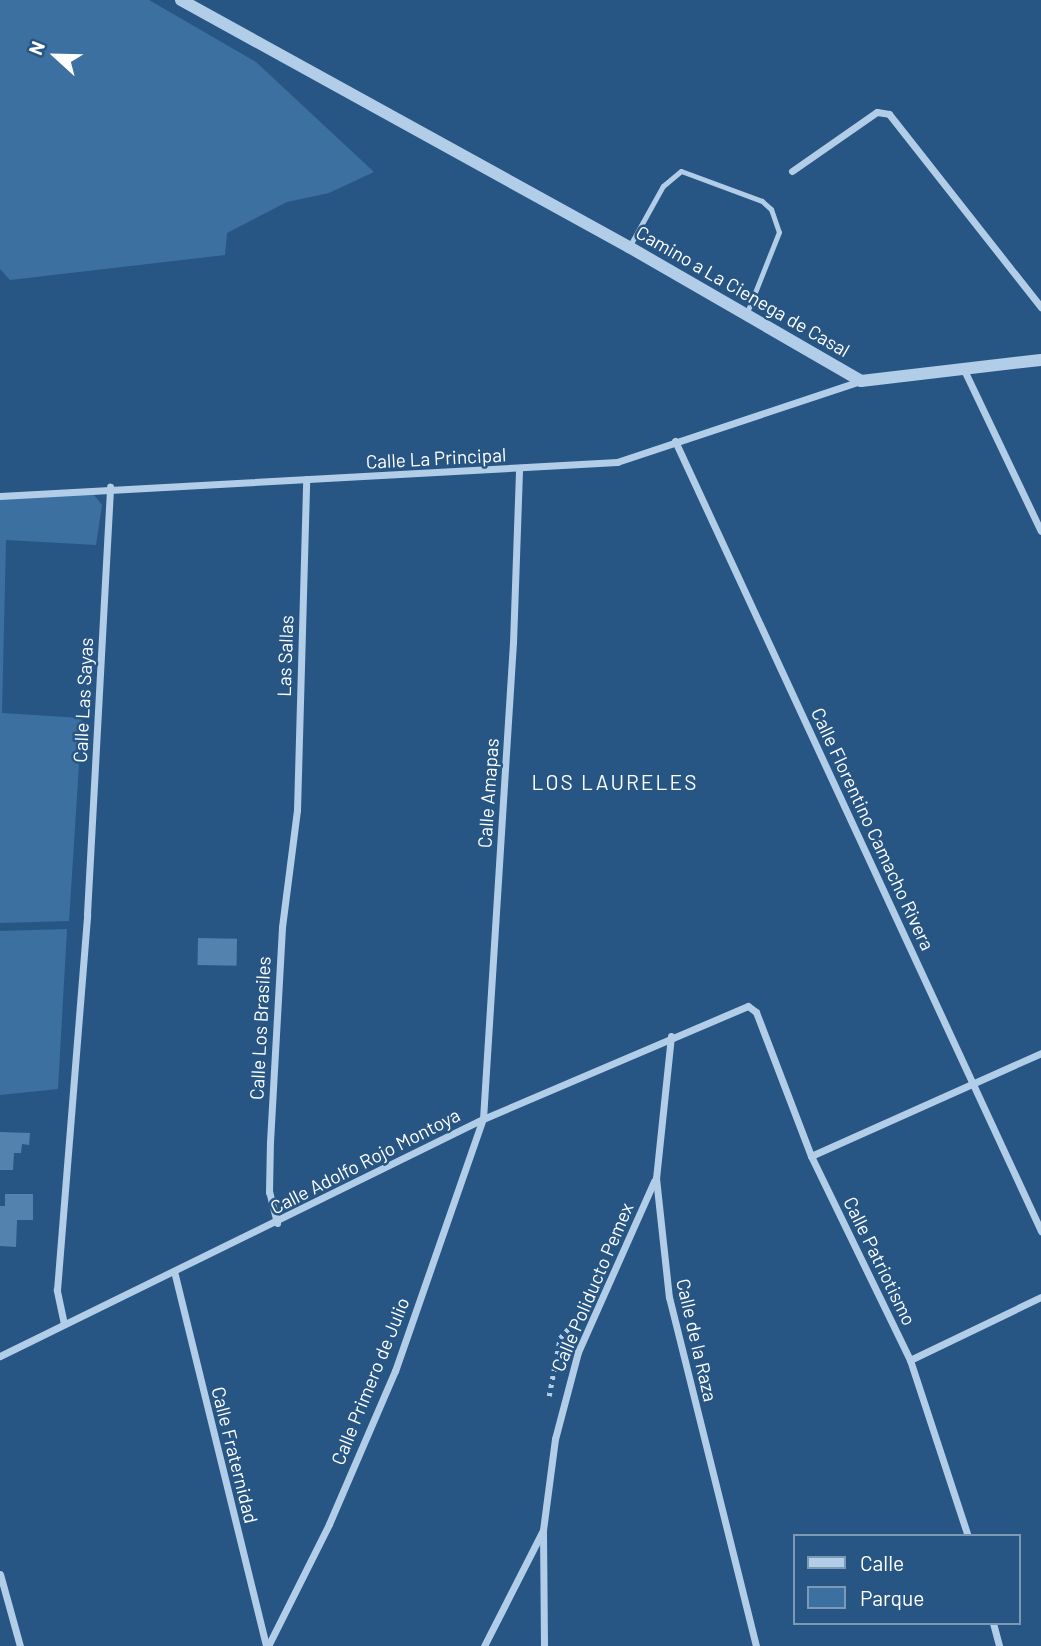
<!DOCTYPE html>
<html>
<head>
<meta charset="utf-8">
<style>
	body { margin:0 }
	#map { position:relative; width:1041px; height:1646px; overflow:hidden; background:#275684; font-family:Barlow,sans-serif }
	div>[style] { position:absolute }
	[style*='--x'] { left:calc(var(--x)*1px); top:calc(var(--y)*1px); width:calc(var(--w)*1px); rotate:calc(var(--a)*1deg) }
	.green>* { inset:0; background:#3c70a1 }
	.building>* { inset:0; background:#5482ae; transform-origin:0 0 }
	.path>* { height:4.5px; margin-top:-2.25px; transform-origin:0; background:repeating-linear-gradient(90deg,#b1cde7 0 3.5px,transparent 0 8.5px) }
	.service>* { height:5px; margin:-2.5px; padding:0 2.5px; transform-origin:2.5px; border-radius:2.5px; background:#b1cde7 }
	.minor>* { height:7px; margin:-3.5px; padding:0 3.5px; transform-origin:3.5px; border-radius:3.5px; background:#b1cde7 }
	.tertiary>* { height:12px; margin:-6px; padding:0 6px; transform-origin:6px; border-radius:6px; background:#b1cde7 }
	span { translate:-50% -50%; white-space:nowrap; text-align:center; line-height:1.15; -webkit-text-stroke:5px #275684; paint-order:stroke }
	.street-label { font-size:19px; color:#fff }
	.neighbourhood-label { font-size:21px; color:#fff; letter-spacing:2px }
	.legend { position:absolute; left:793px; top:1534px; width:228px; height:91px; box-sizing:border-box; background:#275684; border:2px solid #7d9ab5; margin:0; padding:9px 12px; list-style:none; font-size:21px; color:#fff }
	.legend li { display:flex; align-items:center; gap:14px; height:35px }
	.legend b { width:35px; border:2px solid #7d9ab5 }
	.north { position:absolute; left:21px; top:21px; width:70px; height:70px; -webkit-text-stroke:5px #275684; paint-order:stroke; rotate:292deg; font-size:19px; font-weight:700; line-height:28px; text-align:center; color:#fff }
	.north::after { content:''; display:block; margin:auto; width:24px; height:32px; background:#fff; clip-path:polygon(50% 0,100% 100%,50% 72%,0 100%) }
</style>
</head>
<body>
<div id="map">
	<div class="green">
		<i style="clip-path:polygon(0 0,149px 0,256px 62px,374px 172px,329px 193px,287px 202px,227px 233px,225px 255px,10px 280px,0 269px)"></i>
		<i style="clip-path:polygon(90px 490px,102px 505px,96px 545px,6px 540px,2px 713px,82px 718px,69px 921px,0 923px,0 496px)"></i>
		<i style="clip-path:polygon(67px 929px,58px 1089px,0 1095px,0 931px)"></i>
	</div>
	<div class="building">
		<i style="left:198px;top:938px;width:39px;height:27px;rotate:1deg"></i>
		<i style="clip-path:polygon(0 1132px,30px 1133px,29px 1145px,22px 1144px,21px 1153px,14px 1153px,13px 1170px,0 1170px)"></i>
		<i style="clip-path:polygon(5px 1194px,33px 1194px,33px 1220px,17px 1220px,16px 1247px,0 1246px,0 1206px,5px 1206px)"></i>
	</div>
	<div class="path">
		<i style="--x:549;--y:1396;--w:59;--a:-79.3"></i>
		<i style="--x:560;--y:1338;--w:15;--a:-48"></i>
	</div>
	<div class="service">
		<i style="--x:629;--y:247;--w:70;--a:-60.9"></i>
		<i style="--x:663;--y:186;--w:23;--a:-40"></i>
		<i style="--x:681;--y:171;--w:86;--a:20.3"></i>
		<i style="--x:762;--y:201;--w:12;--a:42"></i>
		<i style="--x:771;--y:209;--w:24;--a:71"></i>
		<i style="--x:779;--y:232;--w:89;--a:111.7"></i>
	</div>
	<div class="minor">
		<i style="--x:792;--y:171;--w:103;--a:-34.8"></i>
		<i style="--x:877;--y:112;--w:12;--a:9"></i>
		<i style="--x:889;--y:114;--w:246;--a:51.8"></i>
		<i style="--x:965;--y:372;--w:176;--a:64.5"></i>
		<i style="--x:675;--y:441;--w:871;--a:65.14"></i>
		<i style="--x:0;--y:496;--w:618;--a:-3.15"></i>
		<i style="--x:617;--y:462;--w:256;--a:-18.4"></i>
		<i style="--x:671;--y:1036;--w:143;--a:96"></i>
		<i style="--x:656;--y:1178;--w:120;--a:83.8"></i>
		<i style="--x:669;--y:1297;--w:360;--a:76"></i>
		<i style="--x:811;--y:1156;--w:252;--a:-24.1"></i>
		<i style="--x:277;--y:1223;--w:32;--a:-104"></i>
		<i style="--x:269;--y:1192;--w:50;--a:-88.9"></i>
		<i style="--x:270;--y:1142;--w:215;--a:-86.8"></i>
		<i style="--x:282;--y:927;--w:118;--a:-82.7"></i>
		<i style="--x:297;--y:810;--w:331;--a:-88.4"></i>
		<i style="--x:174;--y:1271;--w:386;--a:76.2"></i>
		<i style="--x:64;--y:1324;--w:35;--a:-102"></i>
		<i style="--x:57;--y:1290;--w:377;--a:-85.4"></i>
		<i style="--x:87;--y:914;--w:428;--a:-86.9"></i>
		<i style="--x:0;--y:1356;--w:538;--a:-26.14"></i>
		<i style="--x:483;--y:1119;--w:288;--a:-23.1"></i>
		<i style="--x:748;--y:1006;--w:10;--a:37"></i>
		<i style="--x:756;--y:1012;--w:154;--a:69.1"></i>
		<i style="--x:811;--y:1156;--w:227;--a:64.1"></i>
		<i style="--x:910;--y:1360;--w:185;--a:71.8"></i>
		<i style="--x:910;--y:1360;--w:145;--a:-25.7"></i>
		<i style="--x:543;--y:1531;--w:115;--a:89.5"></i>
		<i style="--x:0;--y:1574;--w:75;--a:74.5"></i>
		<i style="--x:993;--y:1623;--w:24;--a:75"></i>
		<i style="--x:268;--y:1646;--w:136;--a:-63.4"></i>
		<i style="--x:329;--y:1524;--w:167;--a:-66.7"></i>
		<i style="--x:395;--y:1371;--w:267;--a:-70.8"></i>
		<i style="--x:483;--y:1119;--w:477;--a:-86.4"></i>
		<i style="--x:513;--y:643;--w:174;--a:-88"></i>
		<i style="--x:484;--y:1646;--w:130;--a:-63"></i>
		<i style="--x:543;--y:1530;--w:92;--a:-82.5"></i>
		<i style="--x:555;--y:1439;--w:90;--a:-75.2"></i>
		<i style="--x:578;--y:1352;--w:187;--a:-66"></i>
	</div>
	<div class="tertiary">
		<i style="--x:181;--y:0;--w:512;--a:28.87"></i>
		<i style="--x:629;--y:247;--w:268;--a:30"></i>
		<i style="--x:861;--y:381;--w:181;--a:-6.7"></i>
	</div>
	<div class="street-label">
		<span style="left:743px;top:291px;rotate:30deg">Camino a La Cienega de Casal</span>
		<span style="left:436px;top:458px;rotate:-3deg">Calle La Principal</span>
		<span style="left:285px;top:656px;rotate:-88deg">Las Sallas</span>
		<span style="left:83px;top:700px;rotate:-87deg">Calle Las Sayas</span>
		<span style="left:488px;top:793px;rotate:-86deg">Calle Amapas</span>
		<span style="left:873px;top:829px;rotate:65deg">Calle Florentino Camacho Rivera</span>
		<span style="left:260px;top:1028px;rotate:-87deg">Calle Los Brasiles</span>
		<span style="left:365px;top:1161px;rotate:-27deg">Calle Adolfo Rojo Montoya</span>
		<span style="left:880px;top:1261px;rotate:64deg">Calle Patriotismo</span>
		<span style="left:592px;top:1287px;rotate:-67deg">Calle Poliducto Pemex</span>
		<span style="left:697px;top:1340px;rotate:77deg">Calle de la Raza</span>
		<span style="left:370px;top:1381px;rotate:-68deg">Calle Primero de Julio</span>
		<span style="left:235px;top:1455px;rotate:76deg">Calle Fraternidad</span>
	</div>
	<div class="neighbourhood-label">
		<span style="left:615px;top:782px">LOS LAURELES</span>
	</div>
	<ul class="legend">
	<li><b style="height:9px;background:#b1cde7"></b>Calle</li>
	<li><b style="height:19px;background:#3c70a1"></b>Parque</li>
	</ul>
	<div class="north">N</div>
</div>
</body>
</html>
